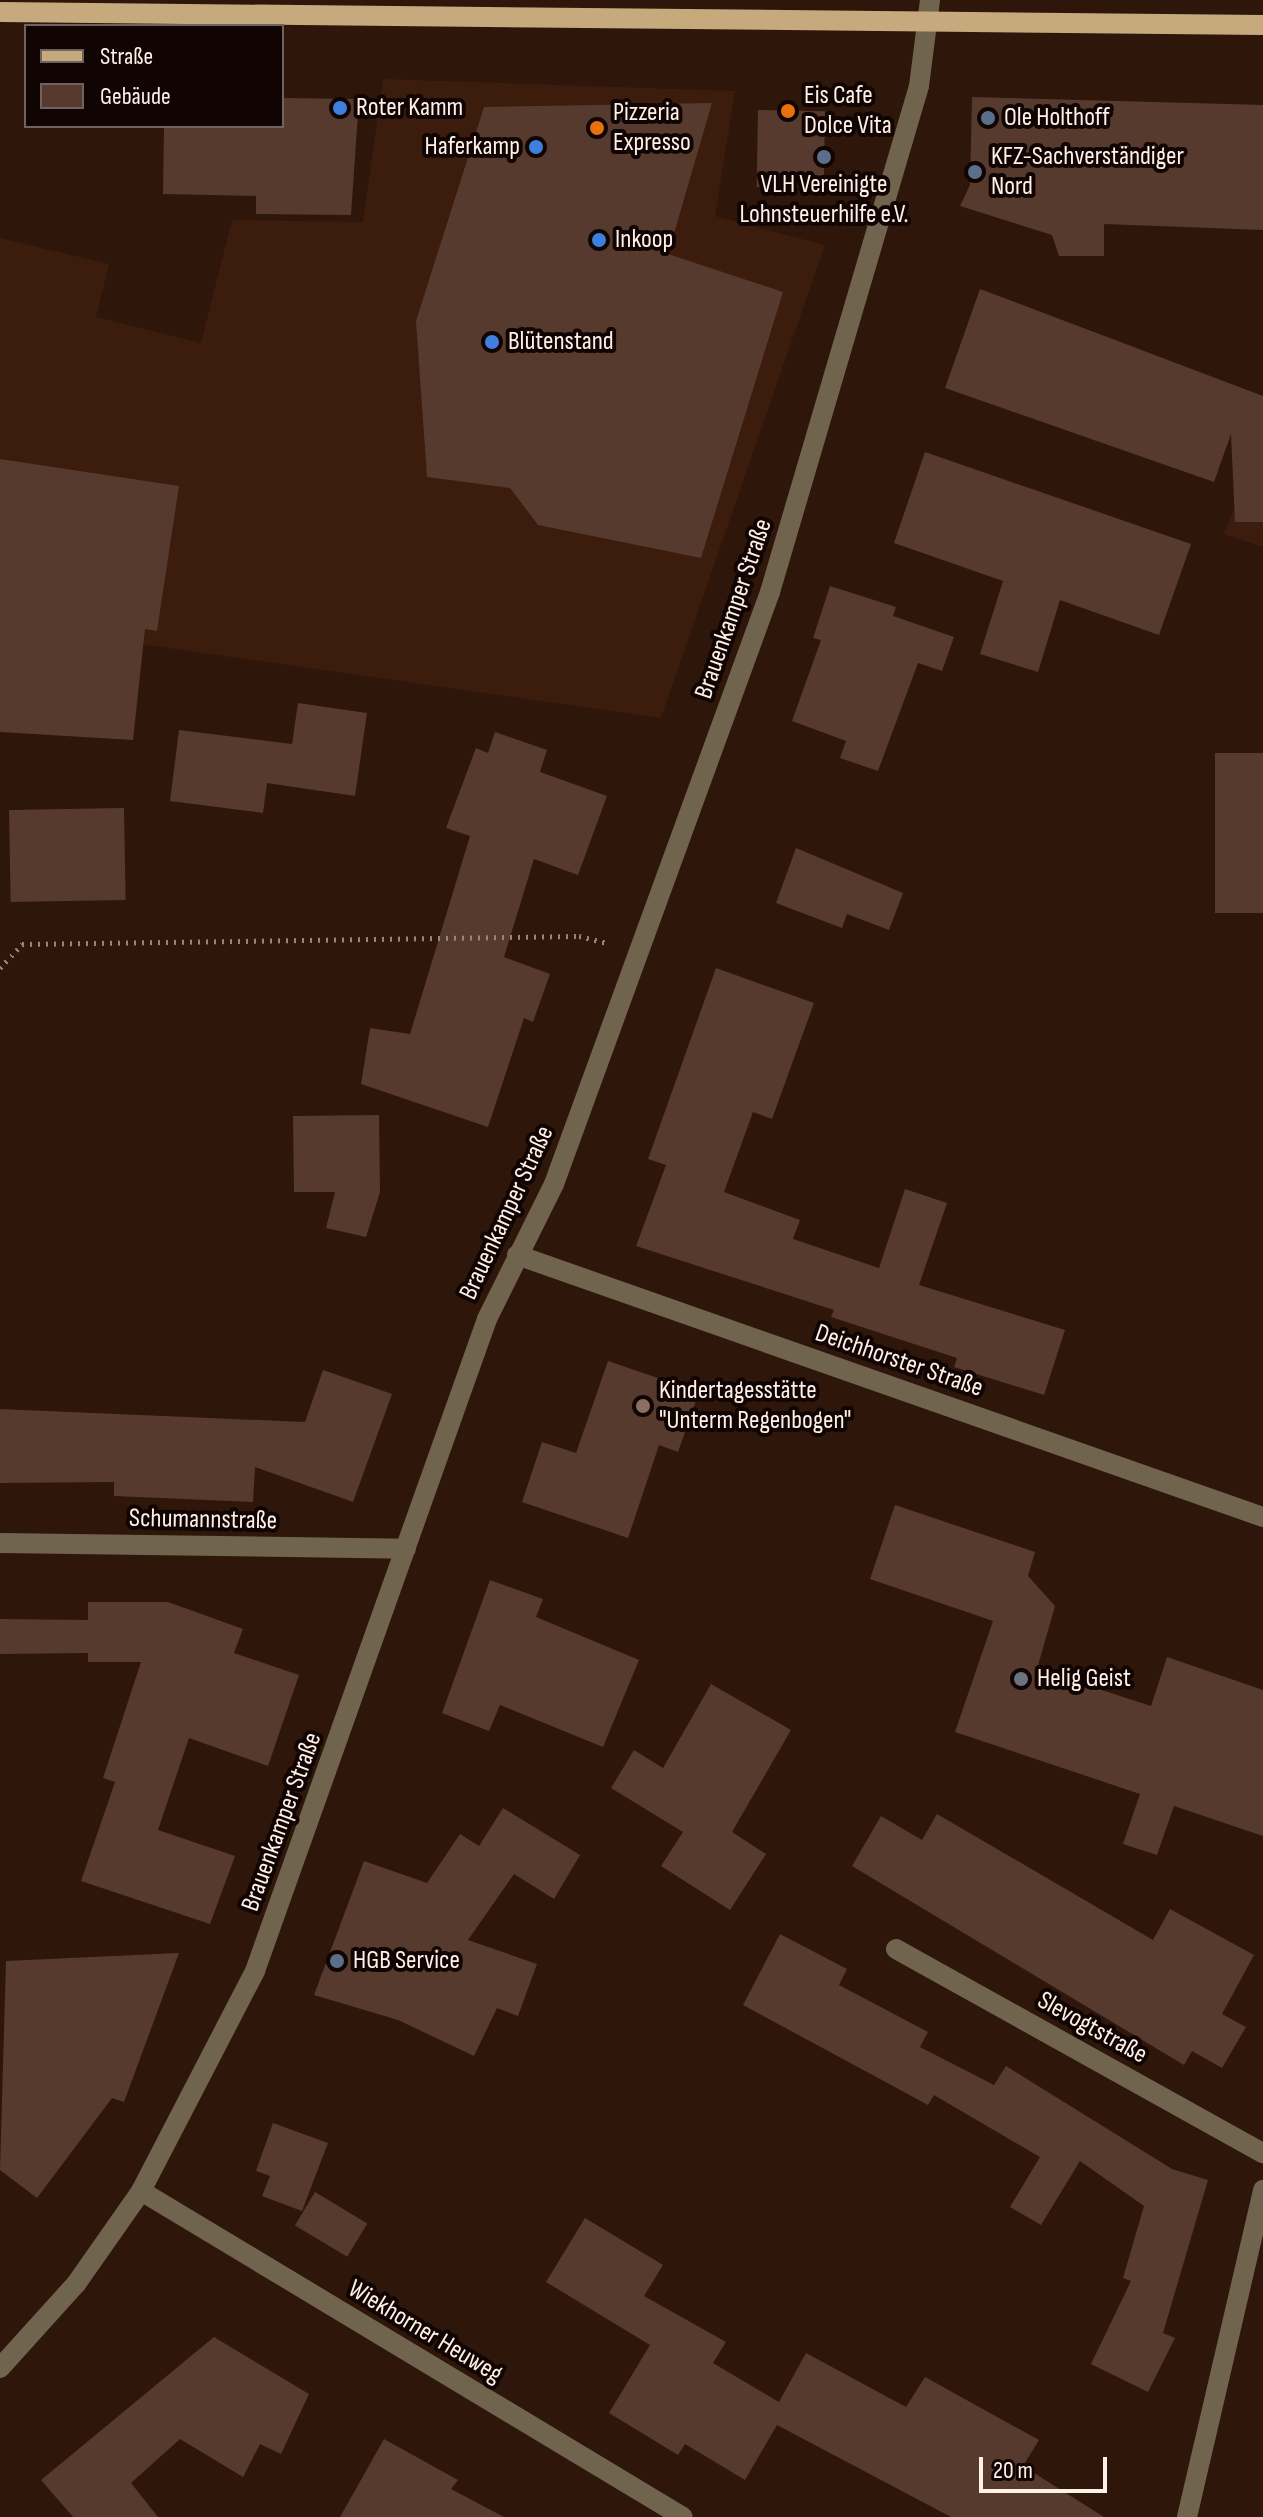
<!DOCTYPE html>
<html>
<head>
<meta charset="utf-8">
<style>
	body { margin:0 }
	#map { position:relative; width:1263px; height:2517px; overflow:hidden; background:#2f160a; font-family:"Sofia Sans Condensed",sans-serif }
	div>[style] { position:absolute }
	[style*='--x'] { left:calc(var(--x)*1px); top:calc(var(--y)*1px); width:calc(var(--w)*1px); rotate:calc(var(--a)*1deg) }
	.built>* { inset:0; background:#3c1c0d }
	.building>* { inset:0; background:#563a2d; transform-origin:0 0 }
	.path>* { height:5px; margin-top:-2.5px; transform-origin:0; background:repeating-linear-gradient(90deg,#98847b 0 2px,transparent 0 8px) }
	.minor>* { height:20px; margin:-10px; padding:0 10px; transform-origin:10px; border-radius:10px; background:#71644f }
	.major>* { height:20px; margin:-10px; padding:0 10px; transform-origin:10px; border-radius:10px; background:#c6aa7e }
	.dots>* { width:22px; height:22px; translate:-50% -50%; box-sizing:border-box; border:4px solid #100503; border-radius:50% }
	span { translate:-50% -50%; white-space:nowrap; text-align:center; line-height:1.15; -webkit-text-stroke:8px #100503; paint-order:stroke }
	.poi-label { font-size:26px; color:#fff0e9 }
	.left { translate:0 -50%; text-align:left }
	.right { translate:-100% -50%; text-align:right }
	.street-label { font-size:26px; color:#fff0e9 }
	.legend { position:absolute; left:24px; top:24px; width:260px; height:104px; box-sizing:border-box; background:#100503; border:2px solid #70635f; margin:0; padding:10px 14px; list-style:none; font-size:24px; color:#fff0e9 }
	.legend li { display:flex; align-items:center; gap:16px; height:40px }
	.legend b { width:40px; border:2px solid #70635f }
	.scale { position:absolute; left:979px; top:2457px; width:128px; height:36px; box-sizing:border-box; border:4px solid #fff0e9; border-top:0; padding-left:10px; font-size:24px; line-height:28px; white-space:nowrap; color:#fff0e9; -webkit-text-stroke:6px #100503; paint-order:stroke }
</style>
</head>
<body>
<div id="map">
	<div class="built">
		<i style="clip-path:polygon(383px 79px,735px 91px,715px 216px,825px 245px,661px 718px,0 624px,0 238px,109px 264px,96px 317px,201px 343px,232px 220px,363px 222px)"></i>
		<i style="clip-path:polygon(1263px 431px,1263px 547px,1224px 534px)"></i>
	</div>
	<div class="building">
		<i style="clip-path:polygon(972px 97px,1263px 105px,1263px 230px,1104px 224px,1104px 256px,1059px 256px,1052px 235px,960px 206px,970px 185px)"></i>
		<i style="clip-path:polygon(282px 98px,359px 99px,351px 215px,256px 214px,256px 196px,163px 194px,164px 126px,282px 126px)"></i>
		<i style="clip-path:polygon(712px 103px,668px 254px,783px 292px,701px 558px,538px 525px,510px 488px,427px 477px,416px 321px,484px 107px)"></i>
		<i style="left:758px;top:110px;width:67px;height:77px;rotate:1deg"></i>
		<i style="clip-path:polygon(980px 289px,1263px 396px,1263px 522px,1235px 522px,1231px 434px,1214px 482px,945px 388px)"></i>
		<i style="clip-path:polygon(925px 452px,1191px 544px,1159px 635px,1060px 600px,1038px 672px,980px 654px,1003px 581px,894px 543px)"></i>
		<i style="clip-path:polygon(0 459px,179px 486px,157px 631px,145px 629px,133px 740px,0 732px)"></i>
		<i style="clip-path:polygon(830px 586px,896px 607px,893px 616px,954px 637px,942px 671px,918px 663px,878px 771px,840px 758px,846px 741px,792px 721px,821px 640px,813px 638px)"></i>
		<i style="clip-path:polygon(298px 703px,367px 713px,355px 796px,267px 783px,263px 813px,170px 801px,179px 730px,292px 744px)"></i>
		<i style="clip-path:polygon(495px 732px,547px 750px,540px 772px,607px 796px,578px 875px,534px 859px,504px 957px,550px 974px,533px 1022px,524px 1018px,488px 1127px,361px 1084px,370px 1028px,410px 1034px,470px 836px,446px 828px,476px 748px,488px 753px)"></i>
		<i style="left:1263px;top:753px;width:160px;height:48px;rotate:90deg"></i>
		<i style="left:124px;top:808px;width:92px;height:115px;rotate:89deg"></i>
		<i style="clip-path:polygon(796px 848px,903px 893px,889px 930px,847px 914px,842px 928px,776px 903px)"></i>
		<i style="clip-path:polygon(716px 968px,814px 1003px,772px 1119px,753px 1112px,724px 1192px,800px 1220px,793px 1239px,879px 1268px,905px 1189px,947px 1203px,919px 1285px,1065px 1330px,1044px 1395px,954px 1367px,957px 1358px,831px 1317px,834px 1310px,636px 1246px,666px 1165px,648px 1159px)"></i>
		<i style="clip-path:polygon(379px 1115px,380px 1192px,366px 1237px,326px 1228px,335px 1192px,294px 1192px,293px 1116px)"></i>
		<i style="clip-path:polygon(608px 1361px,699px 1392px,678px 1452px,659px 1445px,628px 1538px,522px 1502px,542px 1442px,576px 1453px)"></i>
		<i style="clip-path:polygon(323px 1370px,392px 1394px,353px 1502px,255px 1467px,253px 1502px,114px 1496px,114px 1482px,0 1483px,0 1409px,305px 1422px)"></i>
		<i style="clip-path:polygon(895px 1505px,1035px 1552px,1028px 1576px,1055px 1606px,1037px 1669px,1151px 1706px,1167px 1657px,1263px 1690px,1263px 1836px,1174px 1806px,1157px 1855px,1123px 1844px,1140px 1794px,955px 1732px,993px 1621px,870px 1579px)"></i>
		<i style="clip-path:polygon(490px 1580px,543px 1599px,536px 1617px,639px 1660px,603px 1747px,500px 1705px,489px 1731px,442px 1713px)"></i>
		<i style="clip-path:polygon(88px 1602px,168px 1602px,243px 1629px,234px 1653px,299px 1675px,268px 1766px,189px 1738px,158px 1830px,235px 1856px,210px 1924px,81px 1881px,115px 1782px,103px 1778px,141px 1662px,88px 1662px,88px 1653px,0 1654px,0 1619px,88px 1620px)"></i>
		<i style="clip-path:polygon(711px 1684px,791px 1730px,732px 1832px,766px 1854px,730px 1910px,661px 1866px,683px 1832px,611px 1788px,634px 1750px,663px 1768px)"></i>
		<i style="clip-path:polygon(503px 1808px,580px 1855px,554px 1899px,514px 1874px,468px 1940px,537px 1964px,518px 2016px,497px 2008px,474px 2056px,398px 2020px,314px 1995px,364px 1861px,427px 1883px,460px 1834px,479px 1846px)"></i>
		<i style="clip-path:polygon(937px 1814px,1153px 1940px,1170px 1909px,1254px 1955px,1222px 2014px,1246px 2027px,1222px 2068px,1192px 2051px,1184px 2065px,852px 1866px,881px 1816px,922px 1840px)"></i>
		<i style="clip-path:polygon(780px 1934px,847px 1969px,839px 1985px,928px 2032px,920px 2047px,994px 2085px,1006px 2066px,1172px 2169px,1208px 2180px,1163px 2333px,1175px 2338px,1148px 2392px,1091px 2364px,1131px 2281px,1123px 2278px,1144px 2206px,1080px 2161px,1041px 2225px,1010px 2207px,1040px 2157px,934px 2095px,928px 2105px,743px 2005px)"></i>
		<i style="clip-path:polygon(179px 1953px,124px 2102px,112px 2098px,37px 2198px,0 2170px,6px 1961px)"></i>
		<i style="clip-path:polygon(273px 2123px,328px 2143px,302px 2211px,262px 2196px,270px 2176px,256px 2171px)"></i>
		<i style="left:315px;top:2192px;width:61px;height:39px;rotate:31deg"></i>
		<i style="clip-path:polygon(585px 2218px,663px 2265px,644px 2296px,726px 2342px,713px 2363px,779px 2402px,806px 2353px,906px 2407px,925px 2377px,1039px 2440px,1023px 2466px,1104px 2517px,951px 2517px,777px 2425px,745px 2480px,685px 2444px,678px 2455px,609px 2413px,650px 2345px,546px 2282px)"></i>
		<i style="clip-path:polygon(214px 2337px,309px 2394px,281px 2454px,260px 2444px,243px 2477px,180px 2439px,131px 2483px,158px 2517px,73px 2517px,41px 2480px)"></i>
		<i style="clip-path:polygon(384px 2439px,458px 2480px,451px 2489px,504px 2517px,340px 2517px)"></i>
	</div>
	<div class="path">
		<i style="--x:0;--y:968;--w:33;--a:-47"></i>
		<i style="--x:22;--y:944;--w:557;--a:-0.82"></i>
		<i style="--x:579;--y:936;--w:30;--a:14"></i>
	</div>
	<div class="minor">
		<i style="--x:517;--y:1255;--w:791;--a:19.35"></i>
		<i style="--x:0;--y:1543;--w:406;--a:0.8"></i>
		<i style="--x:896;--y:1949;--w:420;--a:29.1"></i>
		<i style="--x:141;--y:2191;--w:632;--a:31.03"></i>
		<i style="--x:0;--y:2368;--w:113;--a:-47.9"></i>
		<i style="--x:76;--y:2284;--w:113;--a:-55"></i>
		<i style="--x:141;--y:2191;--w:248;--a:-62.6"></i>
		<i style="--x:255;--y:1971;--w:692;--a:-70.41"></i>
		<i style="--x:487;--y:1319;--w:151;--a:-63.6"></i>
		<i style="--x:554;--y:1184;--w:630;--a:-69.95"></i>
		<i style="--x:770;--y:592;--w:527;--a:-73.59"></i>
		<i style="--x:919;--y:86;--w:87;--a:-82.7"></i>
		<i style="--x:1187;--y:2517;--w:336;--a:-76.9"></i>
	</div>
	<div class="major">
		<i style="--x:0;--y:12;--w:1263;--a:0.59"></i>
	</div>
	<div class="dots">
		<i style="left:340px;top:108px;background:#3f7fe0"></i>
		<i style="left:788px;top:111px;background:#e8710a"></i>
		<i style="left:988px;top:118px;background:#5c6f8a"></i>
		<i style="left:597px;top:128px;background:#e8710a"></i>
		<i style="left:536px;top:147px;background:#3f7fe0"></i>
		<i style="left:824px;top:157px;background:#5c6f8a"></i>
		<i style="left:975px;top:172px;background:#5c6f8a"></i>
		<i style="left:599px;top:240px;background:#3f7fe0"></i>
		<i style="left:492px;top:342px;background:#3f7fe0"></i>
		<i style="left:643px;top:1406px;background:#8d6e63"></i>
		<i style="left:1021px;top:1679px;background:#6b7280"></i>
		<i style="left:337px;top:1961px;background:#5c6f8a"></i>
	</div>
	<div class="poi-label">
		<span class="left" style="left:804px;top:111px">Eis Cafe<br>Dolce Vita</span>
		<span class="left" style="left:356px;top:108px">Roter Kamm</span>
		<span class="left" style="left:613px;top:128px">Pizzeria<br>Expresso</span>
		<span class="left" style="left:1004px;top:118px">Ole Holthoff</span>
		<span class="right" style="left:520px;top:147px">Haferkamp</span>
		<span class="left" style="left:991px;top:172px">KFZ-Sachverständiger<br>Nord</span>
		<span style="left:824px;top:200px">VLH Vereinigte<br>Lohnsteuerhilfe e.V.</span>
		<span class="left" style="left:615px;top:240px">Inkoop</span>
		<span class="left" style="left:508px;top:342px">Blütenstand</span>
		<span class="left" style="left:659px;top:1406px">Kindertagesstätte<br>"Unterm Regenbogen"</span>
		<span class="left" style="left:1037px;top:1679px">Helig Geist</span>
		<span class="left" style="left:353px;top:1961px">HGB Service</span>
	</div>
	<div class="street-label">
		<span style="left:734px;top:609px;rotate:-71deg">Brauenkamper Straße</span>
		<span style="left:507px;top:1213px;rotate:-65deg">Brauenkamper Straße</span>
		<span style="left:899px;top:1361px;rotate:19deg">Deichhorster Straße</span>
		<span style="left:203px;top:1520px;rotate:1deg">Schumannstraße</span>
		<span style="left:282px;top:1822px;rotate:-70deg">Brauenkamper Straße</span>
		<span style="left:1092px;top:2028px;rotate:29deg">Slevogtstraße</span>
		<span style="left:425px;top:2332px;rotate:31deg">Wiekhorner Heuweg</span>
	</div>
	<ul class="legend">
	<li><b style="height:10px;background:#c6aa7e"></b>Straße</li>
	<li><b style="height:22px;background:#563a2d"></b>Gebäude</li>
	</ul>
	<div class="scale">20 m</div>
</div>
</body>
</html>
